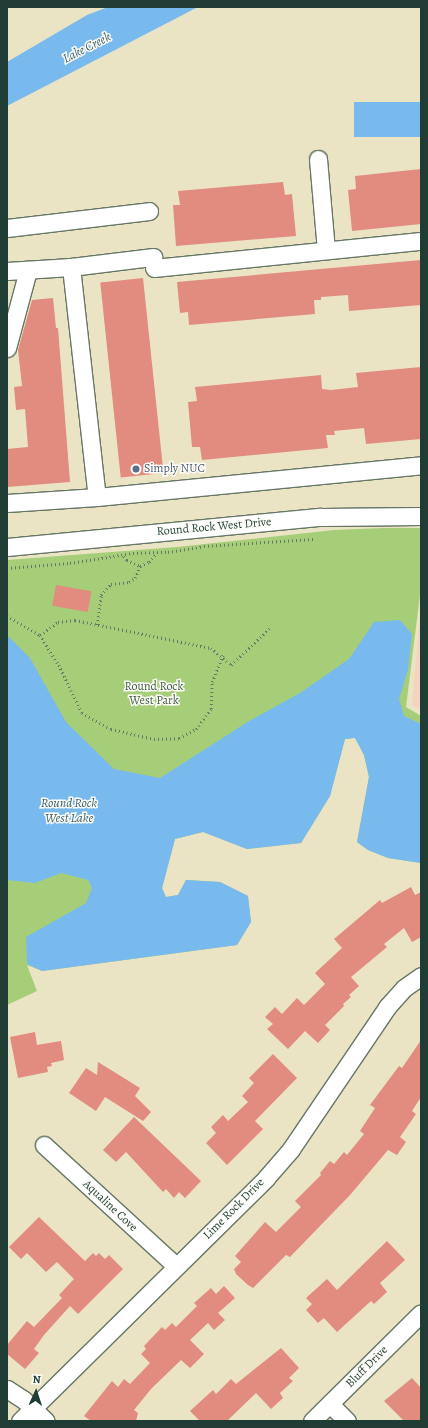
<!DOCTYPE html>
<html>
<head>
<meta charset="utf-8">
<style>
	body { margin:0 }
	#map { position:relative; width:428px; height:1428px; overflow:hidden; background:#ebe4c4; font-family:Alegreya,serif }
	div>[style] { position:absolute }
	[style*='--x'] { left:calc(var(--x)*1px); top:calc(var(--y)*1px); width:calc(var(--w)*1px); rotate:calc(var(--a)*1deg) }
	.built>* { inset:0; background:#f4d3c0 }
	.green>* { inset:0; background:#a6ce79 }
	.water>* { inset:0; background:#79baee; transform-origin:0 0 }
	.building>* { inset:0; background:#e18c7f; transform-origin:0 0 }
	.path>* { height:2.5px; margin-top:-1.25px; transform-origin:0; background:repeating-linear-gradient(90deg,#676 0 1px,transparent 0 4px) }
	.roads { filter:drop-shadow(1px 0 #676) drop-shadow(-1px 0 #676) drop-shadow(0 1px #676) drop-shadow(0 -1px #676) }
	.minor>* { height:17px; margin:-8.5px; padding:0 8.5px; transform-origin:8.5px; border-radius:8.5px; background:#fff }
	.dots>* { width:11px; height:11px; translate:-50% -50%; box-sizing:border-box; border:2px solid #fdfcf7; border-radius:50% }
	span { translate:-50% -50%; white-space:nowrap; text-align:center; line-height:1.15; -webkit-text-stroke:3px #fdfcf7; paint-order:stroke }
	.service-label { font-size:12px; color:#4e5e75 }
	.left { translate:0 -50%; text-align:left }
	.street-label { font-size:12px; color:#1f3d34 }
	.park-label { font-size:12px; color:#416145 }
	.water-label { font-size:13px; color:#3a626c; font-style:italic }
	.frame { position:absolute; inset:0; border:8px solid #1f3d34; pointer-events:none }
	.north { position:absolute; left:16px; top:1372px; width:40px; height:40px; -webkit-text-stroke:3px #fdfcf7; paint-order:stroke; rotate:3deg; font-size:11px; font-weight:700; line-height:16px; text-align:center; color:#1f3d34 }
	.north::after { content:''; display:block; margin:auto; width:14px; height:18px; background:#1f3d34; clip-path:polygon(50% 0,100% 100%,50% 72%,0 100%) }
</style>
</head>
<body>
<div id="map">
	<div class="built">
		<i style="clip-path:polygon(421px 602px,421px 710px,412px 705px)"></i>
	</div>
	<div class="green">
		<i style="clip-path:polygon(383px 528px,421px 528px,421px 587px,406px 707px,421px 716px,421px 863px,388px 858px,368px 850px,357px 842px,369px 777px,364px 755px,355px 738px,345px 739px,330px 796px,301px 843px,247px 849px,203px 832px,175px 839px,162px 888px,166px 897px,178px 895px,186px 880px,220px 882px,248px 896px,251px 922px,237px 945px,42px 971px,27px 965px,37px 991px,7px 1005px,7px 560px,177px 547px,334px 530px)"></i>
	</div>
	<div class="water">
		<i style="clip-path:polygon(108px 7px,198px 7px,7px 106px,7px 62px,87px 15px)"></i>
		<i style="left:421px;top:102px;width:35px;height:67px;rotate:90deg"></i>
		<i style="clip-path:polygon(400px 620px,412px 634px,408px 670px,399px 699px,404px 716px,421px 724px,421px 863px,388px 858px,368px 850px,357px 842px,369px 777px,364px 755px,355px 738px,345px 739px,330px 796px,301px 843px,247px 849px,203px 832px,175px 839px,162px 888px,166px 897px,178px 895px,186px 880px,220px 882px,248px 896px,251px 922px,237px 945px,42px 971px,27px 964px,26px 937px,86px 903px,92px 888px,88px 880px,61px 873px,35px 883px,7px 880px,7px 635px,30px 658px,66px 722px,114px 769px,160px 778px,249px 721px,300px 693px,349px 659px,374px 622px)"></i>
	</div>
	<div class="building">
		<i style="clip-path:polygon(421px 169px,421px 224px,352px 231px,348px 190px,356px 189px,355px 176px)"></i>
		<i style="clip-path:polygon(283px 182px,285px 195px,292px 194px,296px 236px,176px 246px,173px 205px,180px 205px,178px 191px)"></i>
		<i style="clip-path:polygon(421px 260px,421px 305px,349px 311px,348px 295px,321px 297px,321px 300px,314px 300px,315px 314px,189px 325px,188px 312px,180px 313px,177px 282px)"></i>
		<i style="left:143px;top:278px;width:196px;height:43px;rotate:84deg"></i>
		<i style="clip-path:polygon(53px 298px,56px 328px,58px 328px,70px 482px,7px 487px,7px 449px,28px 447px,25px 409px,16px 410px,14px 387px,22px 386px,18px 350px,32px 300px)"></i>
		<i style="clip-path:polygon(421px 367px,421px 439px,366px 444px,364px 428px,334px 431px,335px 435px,326px 435px,328px 448px,202px 460px,200px 447px,192px 447px,188px 402px,197px 401px,195px 387px,321px 375px,322px 389px,331px 390px,358px 387px,356px 373px)"></i>
		<i style="left:56px;top:585px;width:36px;height:21px;rotate:10deg"></i>
		<i style="clip-path:polygon(411px 887px,415px 895px,421px 892px,421px 937px,412px 942px,404px 928px,384px 944px,387px 947px,351px 977px,359px 986px,349px 995px,351px 997px,343px 1004px,344px 1006px,325px 1025px,330px 1030px,318px 1043px,305px 1031px,288px 1049px,267px 1029px,273px 1024px,265px 1017px,275px 1007px,282px 1014px,297px 998px,304px 1005px,325px 984px,315px 973px,342px 948px,334px 939px,380px 900px,382px 903px)"></i>
		<i style="clip-path:polygon(35px 1032px,37px 1045px,61px 1041px,64px 1060px,51px 1063px,52px 1066px,47px 1067px,48px 1072px,18px 1078px,10px 1037px)"></i>
		<i style="clip-path:polygon(421px 1040px,421px 1097px,412px 1111px,416px 1114px,400px 1137px,406px 1142px,397px 1155px,388px 1150px,350px 1195px,290px 1257px,286px 1255px,253px 1288px,248px 1285px,236px 1274px,234px 1269px,241px 1262px,235px 1256px,265px 1222px,276px 1232px,301px 1207px,295px 1201px,321px 1175px,320px 1173px,330px 1161px,334px 1164px,344px 1152px,347px 1155px,364px 1134px,360px 1131px,375px 1108px,370px 1105px,399px 1066px,402px 1068px)"></i>
		<i style="clip-path:polygon(273px 1054px,297px 1078px,255px 1121px,263px 1129px,227px 1165px,206px 1143px,216px 1133px,211px 1127px,223px 1115px,228px 1121px,248px 1102px,242px 1096px,254px 1083px,249px 1078px)"></i>
		<i style="clip-path:polygon(98px 1062px,140px 1088px,135px 1096px,151px 1112px,143px 1121px,105px 1097px,96px 1111px,69px 1093px,86px 1068px,97px 1075px)"></i>
		<i style="clip-path:polygon(134px 1117px,201px 1181px,185px 1198px,179px 1192px,174px 1198px,166px 1189px,163px 1192px,126px 1152px,116px 1162px,103px 1150px)"></i>
		<i style="clip-path:polygon(39px 1217px,85px 1261px,93px 1253px,96px 1256px,99px 1253px,105px 1259px,109px 1255px,123px 1269px,78px 1314px,70px 1306px,44px 1335px,34px 1349px,39px 1353px,25px 1369px,7px 1354px,7px 1345px,27px 1321px,34px 1327px,62px 1298px,59px 1295px,74px 1279px,57px 1262px,46px 1272px,27px 1253px,21px 1259px,9px 1247px)"></i>
		<i style="clip-path:polygon(387px 1241px,405px 1260px,380px 1283px,387px 1292px,374px 1304px,371px 1301px,337px 1332px,324px 1318px,318px 1323px,306px 1310px,312px 1304px,306px 1298px,327px 1279px,337px 1290px)"></i>
		<i style="clip-path:polygon(224px 1286px,235px 1298px,218px 1313px,225px 1320px,214px 1330px,208px 1323px,190px 1340px,204px 1354px,190px 1368px,181px 1360px,151px 1389px,134px 1410px,138px 1413px,136px 1421px,91px 1421px,84px 1416px,112px 1381px,118px 1387px,124px 1379px,130px 1384px,150px 1363px,141px 1354px,146px 1349px,144px 1346px,162px 1327px,165px 1330px,172px 1323px,176px 1327px,197px 1306px,194px 1303px,211px 1288px,216px 1294px)"></i>
		<i style="clip-path:polygon(281px 1348px,299px 1368px,289px 1378px,293px 1381px,280px 1393px,283px 1398px,271px 1409px,256px 1393px,227px 1421px,200px 1421px,190px 1411px,213px 1390px,216px 1394px,231px 1379px,236px 1384px)"></i>
		<i style="clip-path:polygon(412px 1378px,421px 1388px,421px 1421px,404px 1421px,384px 1401px)"></i>
	</div>
	<div class="path">
		<i style="--x:124;--y:556;--w:5;--a:53"></i>
		<i style="--x:127;--y:560;--w:14;--a:25"></i>
		<i style="--x:140;--y:566;--w:10;--a:-24"></i>
		<i style="--x:149;--y:562;--w:12;--a:-48"></i>
		<i style="--x:7;--y:568;--w:63;--a:-4.5"></i>
		<i style="--x:70;--y:563;--w:64;--a:-9"></i>
		<i style="--x:133;--y:553;--w:35;--a:-2"></i>
		<i style="--x:168;--y:552;--w:36;--a:-9"></i>
		<i style="--x:204;--y:546;--w:110;--a:-3.6"></i>
		<i style="--x:7;--y:616;--w:38;--a:30"></i>
		<i style="--x:40;--y:635;--w:36;--a:58"></i>
		<i style="--x:59;--y:665;--w:53;--a:64.4"></i>
		<i style="--x:82;--y:713;--w:33;--a:29"></i>
		<i style="--x:111;--y:729;--w:44;--a:13.1"></i>
		<i style="--x:154;--y:739;--w:25;--a:-2"></i>
		<i style="--x:179;--y:738;--w:19;--a:-28"></i>
		<i style="--x:196;--y:729;--w:25;--a:-53"></i>
		<i style="--x:211;--y:709;--w:27;--a:-88"></i>
		<i style="--x:212;--y:682;--w:29;--a:-68"></i>
		<i style="--x:97;--y:625;--w:30;--a:-82"></i>
		<i style="--x:101;--y:595;--w:15;--a:-48"></i>
		<i style="--x:111;--y:584;--w:18;--a:-6"></i>
		<i style="--x:129;--y:582;--w:7;--a:-34"></i>
		<i style="--x:135;--y:578;--w:13;--a:-67"></i>
		<i style="--x:40;--y:635;--w:22;--a:-36"></i>
		<i style="--x:58;--y:622;--w:17;--a:-7"></i>
		<i style="--x:75;--y:620;--w:139;--a:11.6"></i>
		<i style="--x:211;--y:648;--w:26;--a:40"></i>
		<i style="--x:231;--y:665;--w:55;--a:-43.5"></i>
	</div>
	<div class="roads">
		<div class="minor">
			<i style="--x:318;--y:159;--w:91;--a:85"></i>
			<i style="--x:7;--y:228;--w:143;--a:-6.8"></i>
			<i style="--x:71;--y:267;--w:83;--a:-7"></i>
			<i style="--x:154;--y:268;--w:268;--a:-5.8"></i>
			<i style="--x:7;--y:271;--w:64;--a:-3.6"></i>
			<i style="--x:71;--y:267;--w:231;--a:83.6"></i>
			<i style="--x:97;--y:497;--w:90;--a:176.2"></i>
			<i style="--x:7;--y:348;--w:81;--a:-74.9"></i>
			<i style="--x:97;--y:497;--w:326;--a:-5.6"></i>
			<i style="--x:7;--y:547;--w:315;--a:-5.5"></i>
			<i style="--x:321;--y:517;--w:100;--a:-0.6"></i>
			<i style="--x:44;--y:1145;--w:179;--a:42.5"></i>
			<i style="--x:7;--y:1389;--w:20;--a:33"></i>
			<i style="--x:24;--y:1400;--w:30;--a:44"></i>
			<i style="--x:330;--y:1404;--w:24;--a:45"></i>
			<i style="--x:20;--y:1421;--w:346;--a:-44.6"></i>
			<i style="--x:266;--y:1178;--w:38;--a:-49"></i>
			<i style="--x:291;--y:1149;--w:171;--a:-55.9"></i>
			<i style="--x:387;--y:1007;--w:25;--a:-48"></i>
			<i style="--x:404;--y:988;--w:21;--a:-35"></i>
			<i style="--x:312;--y:1421;--w:153;--a:-44.7"></i>
		</div>
	</div>
	<div class="dots">
		<i style="left:136px;top:469px;background:#5c6f8a"></i>
	</div>
	<div class="service-label">
		<span class="left" style="left:144px;top:469px">Simply NUC</span>
	</div>
	<div class="street-label">
		<span style="left:214px;top:527px;rotate:-5deg">Round Rock West Drive</span>
		<span style="left:110px;top:1206px;rotate:43deg">Aqualine Cove</span>
		<span style="left:234px;top:1209px;rotate:-45deg">Lime Rock Drive</span>
		<span style="left:367px;top:1367px;rotate:-45deg">Bluff Drive</span>
	</div>
	<div class="park-label">
		<span style="left:154px;top:694px">Round Rock<br>West Park</span>
	</div>
	<div class="water-label">
		<span style="left:87px;top:48px;rotate:-27deg">Lake Creek</span>
		<span style="left:69px;top:811px">Round Rock<br>West Lake</span>
	</div>
	<div class="frame"></div>
	<div class="north">N</div>
</div>
</body>
</html>
